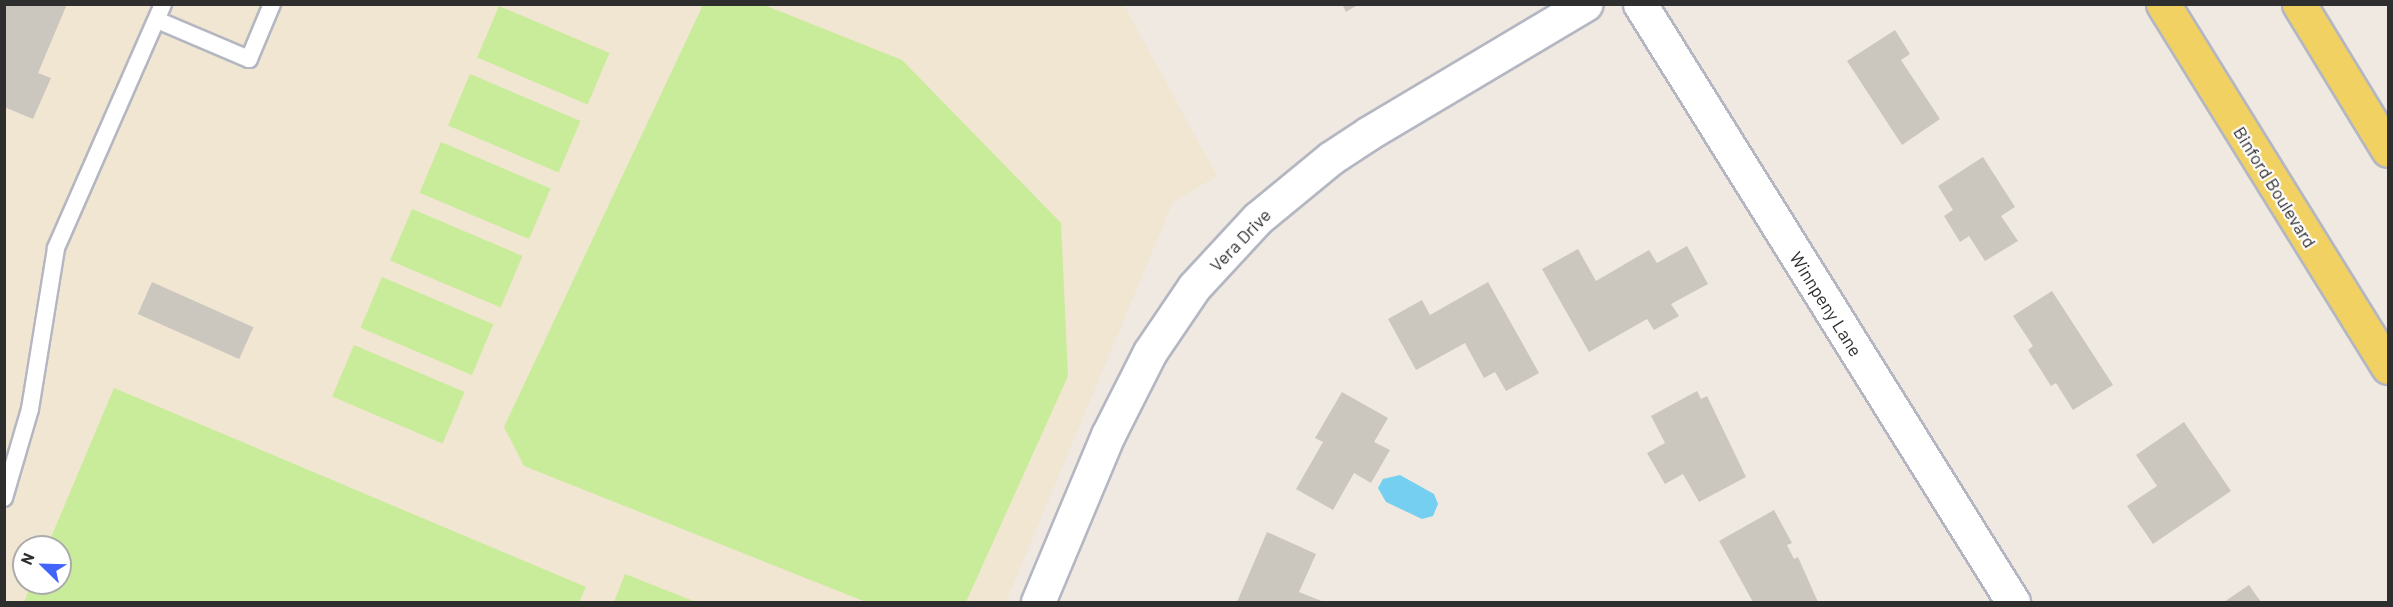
<!DOCTYPE html>
<html>
<head>
<meta charset="utf-8">
<style>
	body { margin:0 }
	#map { position:relative; width:2393px; height:607px; overflow:hidden; background:#efe9e1; font-family:Barlow,sans-serif }
	div>[style] { position:absolute }
	[style*='--x'] { left:calc(var(--x)*1px); top:calc(var(--y)*1px); width:calc(var(--w)*1px); rotate:calc(var(--a)*1deg) }
	.education>* { inset:0; background:#f0e6d1 }
	.pitch>* { inset:0; background:#c9ec9a; transform-origin:0 0 }
	.water>* { inset:0; background:#75cff0 }
	.building>* { inset:0; background:#cbc7bf; transform-origin:0 0 }
	.roads { filter:drop-shadow(2px 0 #b4b7c1) drop-shadow(-2px 0 #b4b7c1) drop-shadow(0 2px #b4b7c1) drop-shadow(0 -2px #b4b7c1) }
	.service>* { height:16px; margin:-8px; padding:0 8px; transform-origin:8px; border-radius:8px; background:#fff }
	.minor>* { height:33px; margin:-16.5px; padding:0 16.5px; transform-origin:16.5px; border-radius:16.5px; background:#fff }
	.primary>* { height:33px; margin:-16.5px; padding:0 16.5px; transform-origin:16.5px; border-radius:16.5px; background:#f2d163 }
	span { translate:-50% -50%; white-space:nowrap; text-align:center; line-height:1.15; -webkit-text-stroke:4.5px #fff; paint-order:stroke }
	.street-label { font-size:18px; color:#2e2e2e }
	.frame { position:absolute; inset:0; border:6px solid #2e2e2e; pointer-events:none }
	.north { position:absolute; left:12px; top:535px; width:60px; height:60px; box-sizing:border-box; background:#fff; border:2px solid #ababab; border-radius:50%; rotate:293deg; font-size:16px; font-weight:700; line-height:24px; text-align:center; color:#2e2e2e }
	.north::after { content:''; display:block; margin:auto; width:21px; height:27px; background:#4264fb; clip-path:polygon(50% 0,100% 100%,50% 72%,0 100%) }
</style>
</head>
<body>
<div id="map">
	<div class="education">
		<i style="clip-path:polygon(evenodd,4px 5px,1124px 5px,1217px 176px,1173px 202px,1006px 602px,5px 602px,4px 5px,24px 547px,60px 547px,60px 583px,24px 583px,24px 547px)"></i>
	</div>
	<div class="pitch">
		<i style="clip-path:polygon(703px 5px,764px 5px,902px 60px,1061px 223px,1068px 376px,966px 602px,866px 602px,524px 466px,504px 427px)"></i>
		<i style="left:499px;top:6px;width:120px;height:56px;rotate:23deg"></i>
		<i style="left:470px;top:74px;width:120px;height:56px;rotate:23deg"></i>
		<i style="left:441px;top:142px;width:119px;height:55px;rotate:23deg"></i>
		<i style="left:412px;top:209px;width:120px;height:56px;rotate:23deg"></i>
		<i style="left:382px;top:277px;width:121px;height:55px;rotate:23deg"></i>
		<i style="left:354px;top:345px;width:120px;height:56px;rotate:23deg"></i>
		<i style="clip-path:polygon(114px 388px,586px 587px,579px 602px,24px 602px,32px 583px,60px 583px,60px 547px,47px 547px)"></i>
		<i style="clip-path:polygon(625px 574px,696px 602px,614px 602px)"></i>
	</div>
	<div class="water">
		<i style="clip-path:polygon(1400px 475px,1434px 494px,1438px 504px,1433px 516px,1422px 519px,1386px 502px,1378px 488px,1383px 479px)"></i>
	</div>
	<div class="building">
		<i style="clip-path:polygon(4px 4px,67px 4px,38px 73px,51px 78px,33px 119px,4px 107px)"></i>
		<i style="clip-path:polygon(1342px 4px,1359px 4px,1346px 12px)"></i>
		<i style="clip-path:polygon(1895px 30px,1910px 54px,1901px 60px,1940px 119px,1902px 145px,1847px 61px)"></i>
		<i style="clip-path:polygon(1983px 157px,2015px 207px,2001px 216px,2018px 241px,1985px 261px,1969px 236px,1960px 242px,1944px 216px,1953px 210px,1938px 186px)"></i>
		<i style="clip-path:polygon(1687px 246px,1708px 284px,1671px 304px,1679px 316px,1654px 330px,1647px 319px,1589px 352px,1542px 269px,1578px 249px,1596px 281px,1649px 250px,1657px 263px)"></i>
		<i style="left:152px;top:282px;width:111px;height:35px;rotate:24deg"></i>
		<i style="clip-path:polygon(1488px 282px,1539px 373px,1506px 391px,1495px 372px,1484px 378px,1465px 343px,1416px 370px,1388px 319px,1422px 300px,1430px 315px)"></i>
		<i style="clip-path:polygon(2052px 291px,2113px 385px,2073px 410px,2056px 383px,2051px 386px,2028px 350px,2033px 346px,2013px 316px)"></i>
		<i style="clip-path:polygon(1697px 391px,1701px 399px,1707px 396px,1746px 477px,1699px 502px,1683px 474px,1665px 484px,1647px 453px,1665px 443px,1651px 416px)"></i>
		<i style="clip-path:polygon(1342px 392px,1388px 418px,1374px 442px,1390px 450px,1371px 483px,1354px 473px,1333px 510px,1296px 489px,1323px 442px,1315px 438px)"></i>
		<i style="clip-path:polygon(2184px 422px,2231px 491px,2153px 544px,2127px 506px,2157px 486px,2136px 455px)"></i>
		<i style="clip-path:polygon(1774px 510px,1792px 543px,1787px 545px,1794px 559px,1798px 557px,1818px 602px,1753px 602px,1719px 541px)"></i>
		<i style="clip-path:polygon(1267px 532px,1316px 554px,1299px 592px,1324px 602px,1237px 602px)"></i>
		<i style="clip-path:polygon(2249px 585px,2261px 602px,2224px 602px)"></i>
	</div>
	<div class="roads">
		<div class="service">
			<i style="--x:157;--y:20;--w:100;--a:23"></i>
			<i style="--x:249;--y:59;--w:60;--a:-67.3"></i>
			<i style="--x:4;--y:498;--w:93;--a:-73.7"></i>
			<i style="--x:30;--y:409;--w:163;--a:-80.8"></i>
			<i style="--x:56;--y:248;--w:266;--a:-66.3"></i>
		</div>
		<div class="minor">
			<i style="--x:1640;--y:4;--w:705;--a:58.05"></i>
			<i style="--x:1038;--y:602;--w:181;--a:-67.3"></i>
			<i style="--x:1108;--y:435;--w:93;--a:-63.2"></i>
			<i style="--x:1150;--y:352;--w:78;--a:-55.9"></i>
			<i style="--x:1194;--y:287;--w:94;--a:-47.2"></i>
			<i style="--x:1258;--y:218;--w:94;--a:-39.4"></i>
			<i style="--x:1331;--y:158;--w:45;--a:-33.3"></i>
			<i style="--x:1369;--y:133;--w:252;--a:-30.8"></i>
		</div>
		<div class="primary">
			<i style="--x:2163;--y:4;--w:427;--a:58.2"></i>
			<i style="--x:2299;--y:4;--w:171;--a:58.6"></i>
		</div>
	</div>
	<div class="street-label">
		<span style="left:2275px;top:187px;rotate:58deg">Binford Boulevard</span>
		<span style="left:1240px;top:240px;rotate:-46deg">Vera Drive</span>
		<span style="left:1826px;top:304px;rotate:58deg">Winnpeny Lane</span>
	</div>
	<div class="frame"></div>
	<div class="north">N</div>
</div>
</body>
</html>
